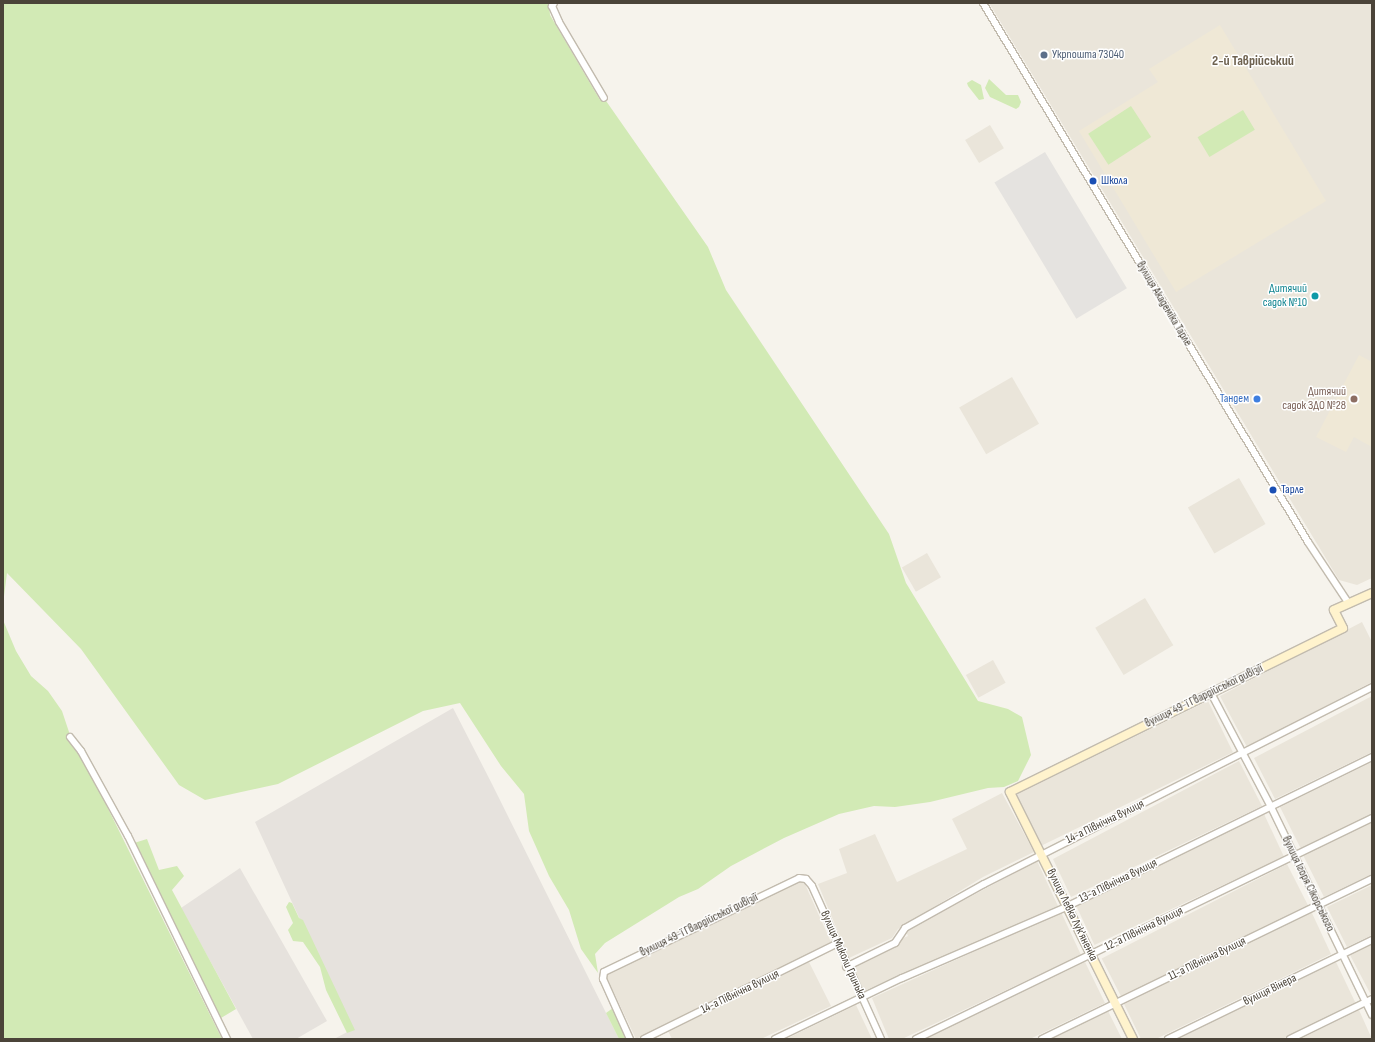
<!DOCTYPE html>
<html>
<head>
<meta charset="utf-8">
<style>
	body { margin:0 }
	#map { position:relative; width:1375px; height:1042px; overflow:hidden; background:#f6f3ec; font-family:"Sofia Sans Condensed",sans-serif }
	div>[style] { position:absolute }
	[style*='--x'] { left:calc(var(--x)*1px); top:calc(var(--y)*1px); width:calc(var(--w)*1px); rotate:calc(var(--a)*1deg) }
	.residential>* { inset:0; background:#eae5da; transform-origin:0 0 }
	.industrial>* { inset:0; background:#e6e2dd }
	.education>* { inset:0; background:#efe8d6 }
	.green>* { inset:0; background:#d2eab5; transform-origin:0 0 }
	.parking>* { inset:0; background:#e5e3e0; transform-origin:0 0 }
	.roads { filter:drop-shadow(1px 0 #c2bbae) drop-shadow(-1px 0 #c2bbae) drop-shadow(0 1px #c2bbae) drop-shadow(0 -1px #c2bbae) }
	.street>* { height:6px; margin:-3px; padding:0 3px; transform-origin:3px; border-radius:3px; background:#fff }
	.secondary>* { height:8px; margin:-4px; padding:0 4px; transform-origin:4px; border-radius:4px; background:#fff3cd }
	.dots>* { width:11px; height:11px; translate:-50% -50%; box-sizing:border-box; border:2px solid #fff; border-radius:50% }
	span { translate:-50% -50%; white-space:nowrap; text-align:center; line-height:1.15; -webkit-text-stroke:3px #fff; paint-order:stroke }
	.service-label { font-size:12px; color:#4e5e75 }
	.left { translate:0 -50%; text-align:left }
	.transit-label { font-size:12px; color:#164399 }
	.culture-label { font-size:12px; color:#0d838f }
	.right { translate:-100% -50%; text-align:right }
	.street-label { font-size:12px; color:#4b4439 }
	.education-label { font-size:12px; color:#785e54 }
	.shop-label { font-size:12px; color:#366cbe }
	.quarter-label { font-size:14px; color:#6e6250; font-weight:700 }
	.frame { position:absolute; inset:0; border:4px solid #4b4439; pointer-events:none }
</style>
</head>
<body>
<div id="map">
	<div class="residential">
		<i style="clip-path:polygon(989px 3px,1372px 3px,1372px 578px,1357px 585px,1339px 580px)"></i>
		<i style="left:990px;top:125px;width:27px;height:29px;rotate:59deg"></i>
		<i style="left:1012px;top:377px;width:54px;height:61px;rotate:60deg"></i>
		<i style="left:1239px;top:478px;width:53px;height:59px;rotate:60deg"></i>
		<i style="left:927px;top:553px;width:28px;height:29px;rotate:60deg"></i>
		<i style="left:1145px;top:598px;width:55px;height:58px;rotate:59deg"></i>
		<i style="clip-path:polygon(1362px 622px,1372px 642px,1372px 682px,1247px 747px,1220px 696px)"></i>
		<i style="left:993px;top:660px;width:26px;height:31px;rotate:61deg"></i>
		<i style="clip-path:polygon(1372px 696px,1372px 752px,1275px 799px,1254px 758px)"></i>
		<i style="left:1208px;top:701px;width:57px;height:215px;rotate:64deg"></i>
		<i style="clip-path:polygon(1239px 761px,1262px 806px,1071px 897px,1053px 859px)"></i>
		<i style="clip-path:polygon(1372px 762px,1372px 814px,1301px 849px,1280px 807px)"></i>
		<i style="clip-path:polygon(1002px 793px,1034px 852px,983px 877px,898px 929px,892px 938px,849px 958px,818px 884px,847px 873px,839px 849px,875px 834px,897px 882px,967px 849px,952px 819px)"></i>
		<i style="left:1264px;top:814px;width:47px;height:209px;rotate:65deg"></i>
		<i style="clip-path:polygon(1372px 822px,1372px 874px,1324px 897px,1303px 855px)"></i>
		<i style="clip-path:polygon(1037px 861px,1058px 906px,864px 991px,853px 966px,895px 947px,899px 940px,908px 936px,906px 931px)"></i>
		<i style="left:1287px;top:864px;width:47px;height:208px;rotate:63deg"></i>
		<i style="clip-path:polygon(798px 882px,804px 882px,831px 942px,636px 1039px,605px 974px)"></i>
		<i style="clip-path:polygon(1372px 885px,1372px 935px,1347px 947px,1327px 907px)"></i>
		<i style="clip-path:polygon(1311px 911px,1331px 954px,1156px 1039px,1141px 1039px,1124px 1004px)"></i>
		<i style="clip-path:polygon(1061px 912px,1081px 955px,902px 1039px,889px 1039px,872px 998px)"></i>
		<i style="clip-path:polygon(1372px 944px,1372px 994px,1371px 995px,1350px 955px)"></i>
		<i style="clip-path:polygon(809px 962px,831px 1006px,761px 1039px,672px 1039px,668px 1031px)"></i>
		<i style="clip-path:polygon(1085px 962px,1105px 1003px,1030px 1039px,923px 1039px)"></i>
		<i style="clip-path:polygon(1336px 962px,1356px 1004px,1282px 1039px,1176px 1039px)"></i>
		<i style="clip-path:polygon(856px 1005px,872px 1039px,786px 1039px)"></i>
		<i style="clip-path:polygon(1359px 1010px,1372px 1039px,1300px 1039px)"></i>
		<i style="clip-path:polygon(1108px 1011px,1122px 1039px,1050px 1039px)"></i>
	</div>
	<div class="industrial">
		<i style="clip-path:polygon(453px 708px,492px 784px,619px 1039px,334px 1039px,351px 1030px,255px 822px)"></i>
		<i style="clip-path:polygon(240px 868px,327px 1021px,296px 1039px,253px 1039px,181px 908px)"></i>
	</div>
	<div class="education">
		<i style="clip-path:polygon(1220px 25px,1326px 201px,1176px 292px,1079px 131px,1158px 82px,1149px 69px)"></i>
		<i style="clip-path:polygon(1359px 355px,1372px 362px,1372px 447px,1354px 437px,1346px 452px,1316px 437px)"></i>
	</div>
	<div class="green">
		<i style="clip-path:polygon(3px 3px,549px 3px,550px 15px,600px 100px,604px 98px,708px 247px,726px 290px,889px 534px,906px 583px,978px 701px,1008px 709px,1022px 717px,1031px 755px,1018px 781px,1004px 787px,988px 788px,930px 802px,895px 807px,874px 806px,839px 814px,784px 838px,731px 866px,698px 889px,679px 897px,605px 943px,595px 954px,598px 973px,581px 949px,569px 910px,549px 876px,529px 831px,524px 794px,501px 766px,460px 703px,423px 711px,278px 784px,205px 800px,179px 785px,81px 649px,7px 573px,3px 604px)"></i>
		<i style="clip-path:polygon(989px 79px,1006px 95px,1018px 95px,1021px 102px,1019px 107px,1016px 109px,990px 97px,985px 88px)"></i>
		<i style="clip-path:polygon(972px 80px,981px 85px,984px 99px,979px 100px,968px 86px,967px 83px)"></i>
		<i style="left:1131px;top:106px;width:37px;height:51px;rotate:57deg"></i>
		<i style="left:1243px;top:110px;width:23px;height:53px;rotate:59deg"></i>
		<i style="clip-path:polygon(3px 620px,16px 651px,31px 676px,48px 691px,62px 711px,72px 741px,84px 760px,222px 1039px,3px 1039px)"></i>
		<i style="clip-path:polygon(147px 839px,159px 870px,177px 866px,184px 876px,172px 890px,236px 1009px,221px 1018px,134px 843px)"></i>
		<i style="clip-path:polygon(289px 902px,292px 903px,299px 918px,303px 920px,355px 1030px,347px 1033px,326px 990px,320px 967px,303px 942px,293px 941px,288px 930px,293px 923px,286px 907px)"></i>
		<i style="clip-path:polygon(613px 1008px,628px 1039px,619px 1039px,606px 1013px)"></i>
	</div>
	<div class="parking">
		<i style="left:1045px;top:152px;width:159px;height:59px;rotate:59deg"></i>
	</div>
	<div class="roads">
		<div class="street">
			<i style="--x:554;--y:3;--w:4;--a:124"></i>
			<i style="--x:552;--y:6;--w:17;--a:66"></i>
			<i style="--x:559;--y:22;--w:88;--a:59.4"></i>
			<i style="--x:983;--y:3;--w:629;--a:58.91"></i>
			<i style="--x:1308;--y:542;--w:74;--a:56.5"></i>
			<i style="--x:1211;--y:693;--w:129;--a:62.2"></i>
			<i style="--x:1271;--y:807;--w:231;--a:64.1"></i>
			<i style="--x:70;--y:737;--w:18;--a:52"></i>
			<i style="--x:81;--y:751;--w:97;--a:61.1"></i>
			<i style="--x:128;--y:836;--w:226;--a:64"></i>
			<i style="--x:846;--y:967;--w:55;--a:-26.1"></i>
			<i style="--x:895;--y:943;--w:18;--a:-56"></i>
			<i style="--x:905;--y:928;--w:90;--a:-29.1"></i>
			<i style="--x:984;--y:884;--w:435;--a:-26.9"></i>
			<i style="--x:630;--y:1039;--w:66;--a:-114.2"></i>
			<i style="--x:603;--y:979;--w:7;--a:-82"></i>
			<i style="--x:604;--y:972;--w:216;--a:-25.7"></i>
			<i style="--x:799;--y:878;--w:7;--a:8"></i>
			<i style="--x:806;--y:879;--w:9;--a:49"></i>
			<i style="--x:812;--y:886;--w:168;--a:65.7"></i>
			<i style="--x:644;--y:1039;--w:214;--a:-26.3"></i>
			<i style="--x:775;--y:1039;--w:141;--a:-25.7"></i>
			<i style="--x:902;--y:978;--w:181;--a:-23.4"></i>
			<i style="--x:1068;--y:906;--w:339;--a:-26.1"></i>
			<i style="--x:916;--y:1039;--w:507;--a:-25.86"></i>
			<i style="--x:1042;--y:1039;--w:367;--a:-25.9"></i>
			<i style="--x:1168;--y:1039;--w:227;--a:-25.9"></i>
			<i style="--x:1290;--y:1039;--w:91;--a:-26"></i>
		</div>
		<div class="secondary">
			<i style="--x:1133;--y:1039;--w:276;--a:-116.5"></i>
			<i style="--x:1010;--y:792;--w:371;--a:-26.2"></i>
			<i style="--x:1343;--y:628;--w:20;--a:-117"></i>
			<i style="--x:1334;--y:610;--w:42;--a:-24.1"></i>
		</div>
	</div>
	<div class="dots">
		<i style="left:1044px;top:55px;background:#5c6f8a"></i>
		<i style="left:1093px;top:181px;background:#1a4fb4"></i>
		<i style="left:1315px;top:296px;background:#0f9aa8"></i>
		<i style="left:1257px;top:399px;background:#3f7fe0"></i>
		<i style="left:1354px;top:399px;background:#8d6e63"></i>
		<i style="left:1273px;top:490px;background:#1a4fb4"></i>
	</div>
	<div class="service-label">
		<span class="left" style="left:1052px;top:55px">Укрпошта 73040</span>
	</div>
	<div class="transit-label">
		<span class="left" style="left:1101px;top:181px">Школа</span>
		<span class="left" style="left:1281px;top:490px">Тарле</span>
	</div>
	<div class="culture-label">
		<span class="right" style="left:1307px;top:296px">Дитячий<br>садок №10</span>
	</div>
	<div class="street-label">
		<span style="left:1164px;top:304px;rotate:59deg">вулиця Академіка Тарле</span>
		<span style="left:1204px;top:696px;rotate:-26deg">вулиця 49-ї Гвардійської дивізії</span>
		<span style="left:1105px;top:822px;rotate:-26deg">14-а Північна вулиця</span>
		<span style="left:1118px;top:881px;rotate:-26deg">13-а Північна вулиця</span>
		<span style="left:1308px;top:884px;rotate:64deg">вулиця Ігоря Сікорського</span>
		<span style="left:1072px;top:915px;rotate:64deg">вулиця Левка Лук'яненка</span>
		<span style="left:699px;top:925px;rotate:-26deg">вулиця 49-ї Гвардійської дивізії</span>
		<span style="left:1144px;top:929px;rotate:-26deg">12-а Північна вулиця</span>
		<span style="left:843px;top:955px;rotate:66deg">вулиця Миколи Гринька</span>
		<span style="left:1207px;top:959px;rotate:-26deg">11-а Північна вулиця</span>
		<span style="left:1270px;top:990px;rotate:-26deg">вулиця Вінера</span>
		<span style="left:740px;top:992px;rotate:-26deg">14-а Північна вулиця</span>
	</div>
	<div class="education-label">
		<span class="right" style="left:1346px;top:399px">Дитячий<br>садок ЗДО №28</span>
	</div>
	<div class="shop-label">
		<span class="right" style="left:1249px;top:399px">Тандем</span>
	</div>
	<div class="quarter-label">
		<span style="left:1253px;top:61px">2-й Таврійський</span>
	</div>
	<div class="frame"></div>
</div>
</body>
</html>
